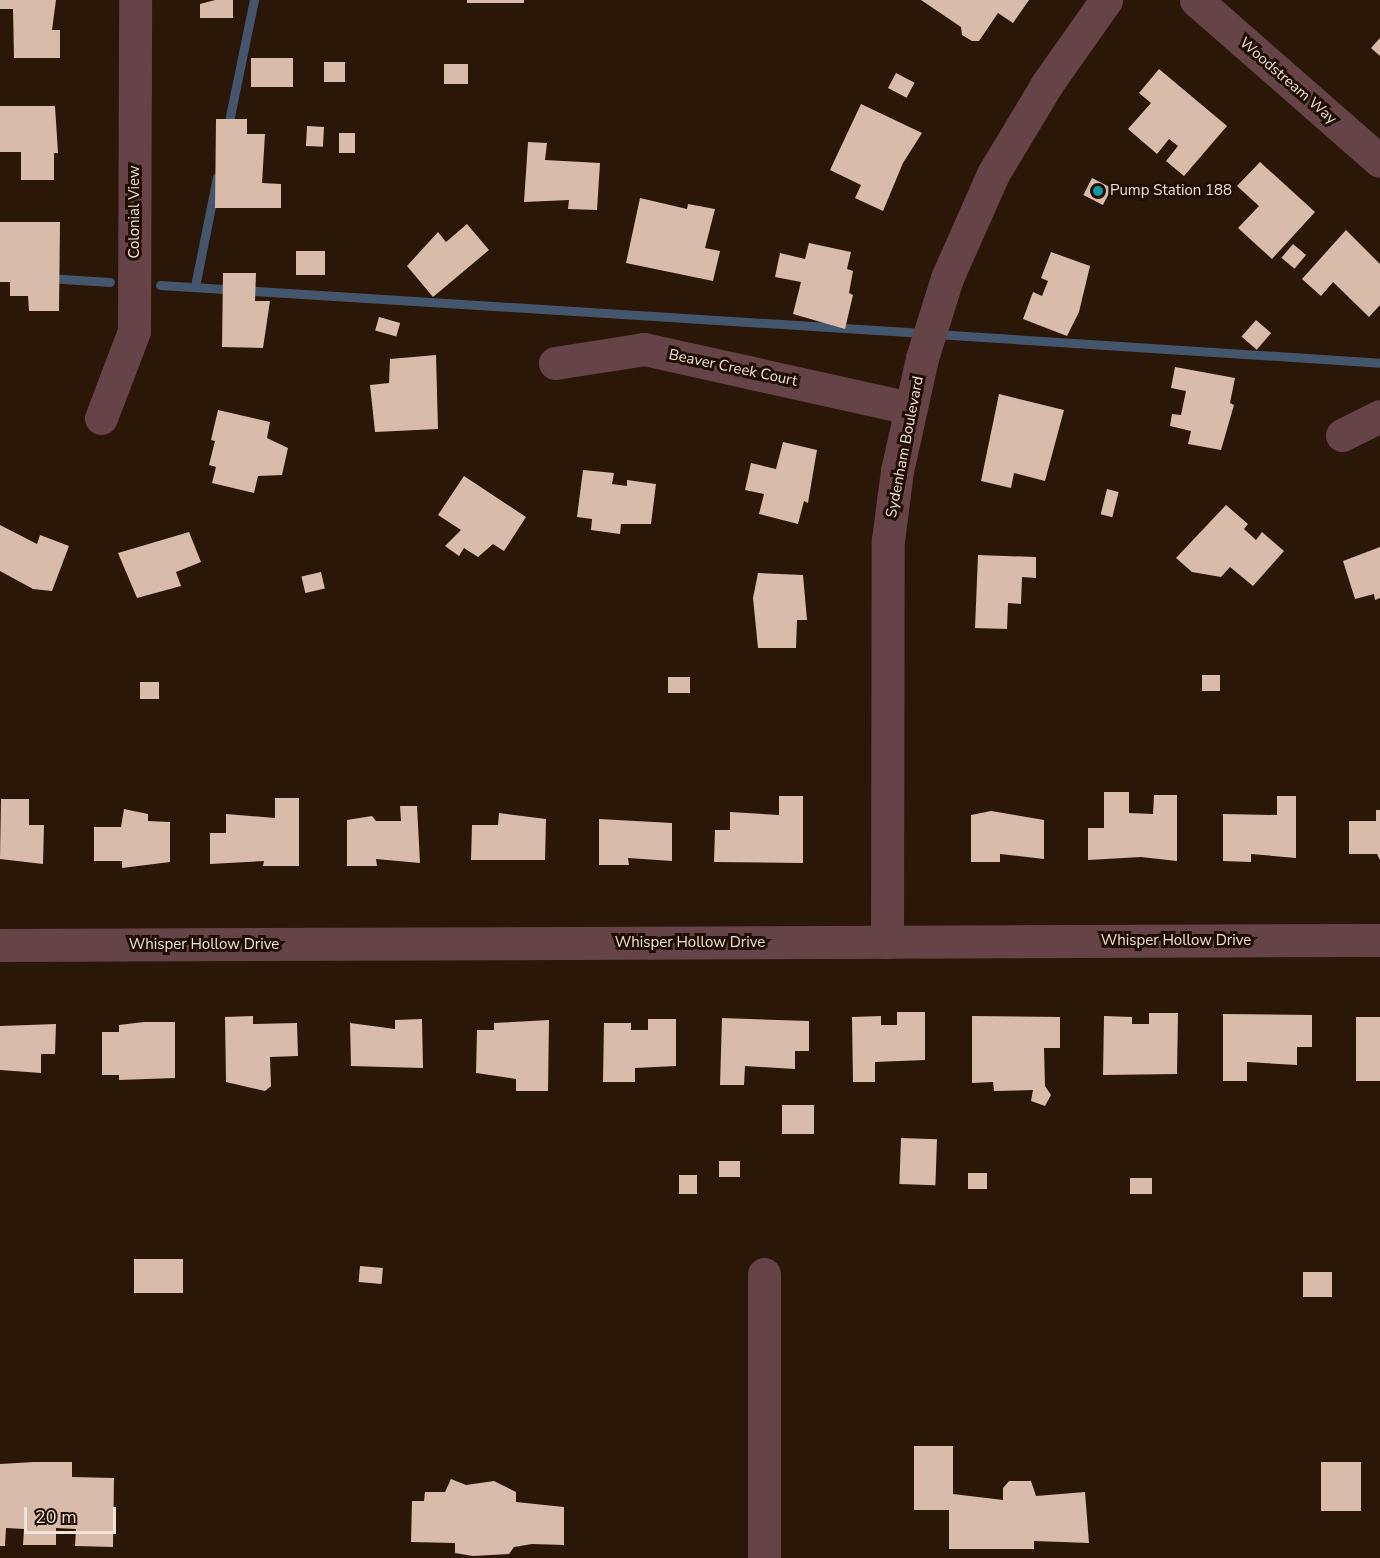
<!DOCTYPE html>
<html>
<head>
<meta charset="utf-8">
<style>
	body { margin:0 }
	#map { position:relative; width:1380px; height:1558px; overflow:hidden; background:#2b1708; font-family:"Nunito Sans",sans-serif }
	div>[style] { position:absolute }
	[style*='--x'] { left:calc(var(--x)*1px); top:calc(var(--y)*1px); width:calc(var(--w)*1px); rotate:calc(var(--a)*1deg) }
	.stream>* { height:9px; margin:-4.5px; padding:0 4.5px; transform-origin:4.5px; border-radius:4.5px; background:#44556e }
	.building>* { inset:0; background:#d8bca9; transform-origin:0 0 }
	.minor>* { height:33px; margin:-16.5px; padding:0 16.5px; transform-origin:16.5px; border-radius:16.5px; background:#654346 }
	.dots>* { width:16px; height:16px; translate:-50% -50%; box-sizing:border-box; border:3px solid #210e02; border-radius:50% }
	span { translate:-50% -50%; white-space:nowrap; text-align:center; line-height:1.15; -webkit-text-stroke:6px #210e02; paint-order:stroke }
	.street-label { font-size:15px; color:#f1e2d9 }
	.poi-label { font-size:15px; color:#f1e2d9 }
	.left { translate:0 -50%; text-align:left }
	.scale { position:absolute; left:24px; top:1507px; width:92px; height:27px; box-sizing:border-box; border:3px solid #f1e2d9; border-top:0; padding-left:8px; font-size:18px; line-height:21px; white-space:nowrap; color:#f1e2d9; -webkit-text-stroke:4px #210e02; paint-order:stroke }
</style>
</head>
<body>
<div id="map">
	<div class="stream">
		<i style="--x:227;--y:131;--w:134;--a:-78.4"></i>
		<i style="--x:47;--y:278;--w:63;--a:3.6"></i>
		<i style="--x:160;--y:285;--w:765;--a:3.6"></i>
		<i style="--x:195;--y:286;--w:111;--a:-78.6"></i>
		<i style="--x:936;--y:334;--w:445;--a:3.7"></i>
	</div>
	<div class="building">
		<i style="clip-path:polygon(0 0,56px 0,52px 30px,60px 30px,60px 58px,14px 58px,13px 9px,0 9px)"></i>
		<i style="clip-path:polygon(215px 0,233px 0,233px 18px,200px 18px,200px 4px)"></i>
		<i style="left:467px;top:0;width:57px;height:3px"></i>
		<i style="clip-path:polygon(921px 0,1029px 0,1013px 23px,998px 13px,979px 41px,972px 41px,962px 35px,961px 27px)"></i>
		<i style="clip-path:polygon(1380px 38px,1380px 56px,1371px 48px)"></i>
		<i style="left:251px;top:58px;width:42px;height:29px"></i>
		<i style="left:324px;top:62px;width:21px;height:20px"></i>
		<i style="left:468px;top:64px;width:20px;height:24px;rotate:90deg"></i>
		<i style="clip-path:polygon(1159px 69px,1227px 126px,1184px 176px,1166px 161px,1178px 146px,1169px 139px,1157px 154px,1128px 129px,1151px 103px,1139px 93px)"></i>
		<i style="left:896px;top:73px;width:21px;height:17px;rotate:28deg"></i>
		<i style="clip-path:polygon(861px 104px,922px 133px,903px 163px,883px 211px,855px 198px,861px 185px,830px 170px)"></i>
		<i style="clip-path:polygon(0 106px,55px 106px,58px 153px,54px 153px,54px 180px,21px 180px,21px 152px,0 152px)"></i>
		<i style="clip-path:polygon(216px 119px,247px 119px,247px 134px,265px 134px,262px 183px,281px 184px,281px 208px,215px 208px)"></i>
		<i style="left:307px;top:126px;width:17px;height:20px;rotate:3deg"></i>
		<i style="left:339px;top:133px;width:16px;height:20px"></i>
		<i style="clip-path:polygon(528px 142px,547px 143px,545px 160px,600px 163px,597px 210px,568px 209px,569px 200px,524px 202px)"></i>
		<i style="clip-path:polygon(1260px 162px,1315px 212px,1272px 259px,1238px 228px,1259px 206px,1237px 186px)"></i>
		<i style="left:1092px;top:178px;width:22px;height:19px;rotate:27deg"></i>
		<i style="clip-path:polygon(640px 198px,687px 209px,688px 204px,715px 209px,705px 248px,720px 251px,713px 281px,626px 263px)"></i>
		<i style="clip-path:polygon(0 222px,60px 222px,59px 311px,29px 311px,28px 296px,10px 296px,10px 282px,0 282px)"></i>
		<i style="clip-path:polygon(467px 224px,489px 250px,433px 297px,407px 266px,438px 232px,446px 242px)"></i>
		<i style="clip-path:polygon(1346px 230px,1380px 264px,1380px 305px,1369px 317px,1333px 282px,1321px 296px,1302px 279px)"></i>
		<i style="clip-path:polygon(809px 243px,851px 252px,847px 269px,853px 271px,849px 293px,853px 295px,845px 329px,793px 314px,801px 282px,775px 277px,780px 253px,805px 259px)"></i>
		<i style="left:1293px;top:244px;width:17px;height:18px;rotate:40deg"></i>
		<i style="left:296px;top:251px;width:29px;height:24px"></i>
		<i style="clip-path:polygon(1051px 252px,1090px 266px,1079px 312px,1067px 336px,1023px 319px,1033px 292px,1042px 296px,1048px 281px,1041px 278px)"></i>
		<i style="clip-path:polygon(223px 273px,256px 273px,255px 301px,270px 301px,263px 348px,222px 347px)"></i>
		<i style="left:379px;top:317px;width:22px;height:14px;rotate:16deg"></i>
		<i style="left:1256px;top:320px;width:20px;height:22px;rotate:41deg"></i>
		<i style="clip-path:polygon(436px 355px,438px 429px,375px 432px,370px 385px,389px 383px,390px 359px)"></i>
		<i style="clip-path:polygon(1175px 367px,1235px 378px,1230px 403px,1234px 405px,1221px 450px,1188px 444px,1191px 431px,1170px 426px,1172px 414px,1181px 415px,1186px 391px,1171px 388px)"></i>
		<i style="clip-path:polygon(999px 394px,1064px 410px,1045px 481px,1014px 473px,1011px 488px,981px 481px)"></i>
		<i style="clip-path:polygon(218px 410px,270px 422px,267px 438px,288px 448px,282px 475px,258px 476px,254px 493px,212px 483px,216px 467px,209px 465px,215px 441px,211px 440px)"></i>
		<i style="clip-path:polygon(783px 442px,817px 450px,808px 503px,804px 501px,798px 524px,759px 514px,764px 494px,745px 490px,751px 463px,776px 469px)"></i>
		<i style="clip-path:polygon(583px 470px,614px 473px,612px 484px,627px 486px,627px 480px,656px 484px,651px 524px,621px 524px,620px 534px,591px 530px,592px 519px,577px 517px)"></i>
		<i style="clip-path:polygon(464px 476px,526px 517px,504px 551px,493px 544px,478px 557px,464px 548px,459px 556px,445px 546px,461px 530px,438px 515px)"></i>
		<i style="left:1107px;top:489px;width:12px;height:26px;rotate:14deg"></i>
		<i style="clip-path:polygon(1226px 505px,1248px 524px,1244px 529px,1256px 540px,1262px 532px,1284px 551px,1253px 586px,1230px 567px,1221px 577px,1192px 572px,1176px 558px)"></i>
		<i style="clip-path:polygon(0 525px,37px 544px,40px 535px,69px 546px,52px 591px,33px 589px,0 571px)"></i>
		<i style="clip-path:polygon(189px 532px,201px 562px,176px 572px,181px 586px,137px 598px,118px 553px)"></i>
		<i style="clip-path:polygon(1380px 547px,1380px 598px,1375px 600px,1374px 594px,1355px 599px,1343px 561px)"></i>
		<i style="clip-path:polygon(978px 555px,1036px 557px,1036px 578px,1022px 577px,1021px 604px,1008px 603px,1007px 629px,975px 628px)"></i>
		<i style="left:321px;top:572px;width:17px;height:20px;rotate:77deg"></i>
		<i style="clip-path:polygon(758px 573px,803px 575px,807px 620px,797px 620px,796px 648px,758px 648px,753px 598px)"></i>
		<i style="left:1202px;top:675px;width:18px;height:16px"></i>
		<i style="left:668px;top:677px;width:22px;height:16px"></i>
		<i style="left:140px;top:682px;width:19px;height:17px"></i>
		<i style="clip-path:polygon(1104px 792px,1129px 792px,1129px 813px,1153px 814px,1154px 795px,1177px 795px,1177px 861px,1141px 857px,1088px 860px,1088px 828px,1104px 828px)"></i>
		<i style="clip-path:polygon(779px 796px,803px 796px,803px 863px,714px 862px,715px 830px,730px 830px,730px 812px,779px 815px)"></i>
		<i style="clip-path:polygon(1277px 796px,1296px 796px,1296px 858px,1251px 854px,1251px 862px,1223px 861px,1223px 814px,1277px 815px)"></i>
		<i style="clip-path:polygon(275px 798px,299px 798px,299px 866px,263px 866px,264px 861px,210px 864px,210px 833px,226px 833px,226px 814px,275px 818px)"></i>
		<i style="clip-path:polygon(1px 799px,29px 799px,29px 825px,44px 825px,43px 864px,0 859px)"></i>
		<i style="clip-path:polygon(400px 806px,417px 806px,420px 863px,376px 859px,377px 866px,347px 866px,347px 820px,372px 816px,376px 821px,401px 821px)"></i>
		<i style="clip-path:polygon(124px 809px,148px 814px,148px 821px,170px 822px,170px 862px,122px 868px,122px 861px,94px 861px,94px 827px,121px 827px)"></i>
		<i style="clip-path:polygon(1376px 810px,1380px 810px,1380px 860px,1377px 854px,1349px 854px,1349px 821px,1376px 821px)"></i>
		<i style="clip-path:polygon(991px 811px,1044px 820px,1044px 859px,1000px 854px,1000px 862px,971px 862px,971px 815px)"></i>
		<i style="clip-path:polygon(499px 813px,546px 819px,545px 860px,471px 860px,472px 825px,498px 825px)"></i>
		<i style="clip-path:polygon(599px 819px,672px 823px,672px 861px,628px 858px,629px 865px,599px 865px)"></i>
		<i style="clip-path:polygon(897px 1012px,925px 1012px,925px 1060px,875px 1062px,875px 1082px,853px 1082px,852px 1017px,881px 1016px,881px 1025px,897px 1025px)"></i>
		<i style="clip-path:polygon(1149px 1013px,1178px 1013px,1177px 1074px,1103px 1075px,1104px 1016px,1132px 1017px,1132px 1024px,1149px 1024px)"></i>
		<i style="clip-path:polygon(1223px 1014px,1312px 1015px,1312px 1047px,1297px 1047px,1297px 1065px,1247px 1062px,1247px 1081px,1223px 1081px)"></i>
		<i style="clip-path:polygon(253px 1016px,253px 1024px,297px 1023px,298px 1056px,270px 1057px,271px 1086px,265px 1091px,226px 1082px,225px 1017px)"></i>
		<i style="clip-path:polygon(972px 1016px,1060px 1017px,1060px 1048px,1044px 1048px,1045px 1086px,1051px 1095px,1045px 1106px,1031px 1101px,1033px 1090px,994px 1091px,993px 1082px,972px 1083px)"></i>
		<i style="left:1356px;top:1017px;width:24px;height:64px"></i>
		<i style="clip-path:polygon(722px 1018px,809px 1021px,809px 1051px,795px 1051px,795px 1069px,745px 1066px,744px 1085px,720px 1085px)"></i>
		<i style="clip-path:polygon(422px 1019px,423px 1068px,351px 1066px,350px 1023px,395px 1029px,395px 1020px)"></i>
		<i style="clip-path:polygon(648px 1019px,676px 1019px,676px 1066px,635px 1068px,635px 1082px,603px 1082px,604px 1023px,631px 1023px,631px 1030px,648px 1030px)"></i>
		<i style="clip-path:polygon(549px 1020px,548px 1091px,516px 1091px,516px 1079px,476px 1073px,477px 1030px,494px 1030px,494px 1023px)"></i>
		<i style="clip-path:polygon(144px 1022px,175px 1022px,175px 1078px,119px 1080px,119px 1075px,102px 1075px,102px 1032px,119px 1032px,119px 1025px)"></i>
		<i style="clip-path:polygon(56px 1024px,55px 1054px,41px 1054px,41px 1073px,0 1070px,0 1026px)"></i>
		<i style="left:782px;top:1105px;width:32px;height:29px"></i>
		<i style="left:901px;top:1138px;width:36px;height:46px;rotate:2deg"></i>
		<i style="left:719px;top:1161px;width:21px;height:16px"></i>
		<i style="left:968px;top:1173px;width:19px;height:16px"></i>
		<i style="left:679px;top:1175px;width:18px;height:19px"></i>
		<i style="left:1130px;top:1178px;width:22px;height:16px"></i>
		<i style="left:134px;top:1259px;width:49px;height:34px"></i>
		<i style="left:360px;top:1266px;width:23px;height:16px;rotate:5deg"></i>
		<i style="left:1303px;top:1272px;width:29px;height:25px"></i>
		<i style="clip-path:polygon(914px 1446px,953px 1446px,953px 1494px,1003px 1500px,1003px 1488px,1009px 1481px,1031px 1481px,1036px 1496px,1085px 1492px,1089px 1543px,1034px 1541px,1034px 1549px,949px 1549px,949px 1510px,914px 1510px)"></i>
		<i style="clip-path:polygon(34px 1462px,72px 1462px,72px 1477px,114px 1478px,113px 1547px,75px 1546px,76px 1529px,56px 1528px,56px 1545px,23px 1545px,24px 1529px,6px 1528px,5px 1546px,0 1546px,0 1464px)"></i>
		<i style="left:1321px;top:1462px;width:40px;height:49px"></i>
		<i style="clip-path:polygon(451px 1479px,466px 1485px,494px 1481px,516px 1492px,516px 1502px,564px 1507px,564px 1545px,532px 1544px,514px 1547px,509px 1554px,473px 1556px,455px 1553px,455px 1543px,411px 1542px,412px 1501px,424px 1501px,425px 1492px,445px 1492px)"></i>
	</div>
	<div class="minor">
		<i style="--x:1196;--y:0;--w:244;--a:41.2"></i>
		<i style="--x:555;--y:363;--w:90;--a:-8.9"></i>
		<i style="--x:644;--y:349;--w:273;--a:12.5"></i>
		<i style="--x:101;--y:418;--w:93;--a:-69.2"></i>
		<i style="--x:134;--y:331;--w:331;--a:-89.8"></i>
		<i style="--x:1342;--y:435;--w:42;--a:-26.6"></i>
		<i style="--x:887;--y:942;--w:402;--a:-89.9"></i>
		<i style="--x:888;--y:540;--w:70;--a:-82.6"></i>
		<i style="--x:897;--y:471;--w:116;--a:-77.5"></i>
		<i style="--x:922;--y:358;--w:84;--a:-72.6"></i>
		<i style="--x:947;--y:278;--w:114;--a:-66.1"></i>
		<i style="--x:993;--y:174;--w:105;--a:-59"></i>
		<i style="--x:1047;--y:84;--w:103;--a:-54.9"></i>
		<i style="--x:0;--y:945;--w:1380;--a:-0.21"></i>
		<i style="--x:764;--y:1558;--w:284;--a:-90"></i>
	</div>
	<div class="dots">
		<i style="left:1098px;top:191px;background:#0f9aa8"></i>
	</div>
	<div class="street-label">
		<span style="left:1288px;top:81px;rotate:41deg">Woodstream Way</span>
		<span style="left:135px;top:212px;rotate:-90deg">Colonial View</span>
		<span style="left:733px;top:368px;rotate:12deg">Beaver Creek Court</span>
		<span style="left:905px;top:447px;rotate:-79deg">Sydenham Boulevard</span>
		<span style="left:1176px;top:941px">Whisper Hollow Drive</span>
		<span style="left:690px;top:943px">Whisper Hollow Drive</span>
		<span style="left:204px;top:945px">Whisper Hollow Drive</span>
	</div>
	<div class="poi-label">
		<span class="left" style="left:1110px;top:191px">Pump Station 188</span>
	</div>
	<div class="scale">20 m</div>
</div>
</body>
</html>
